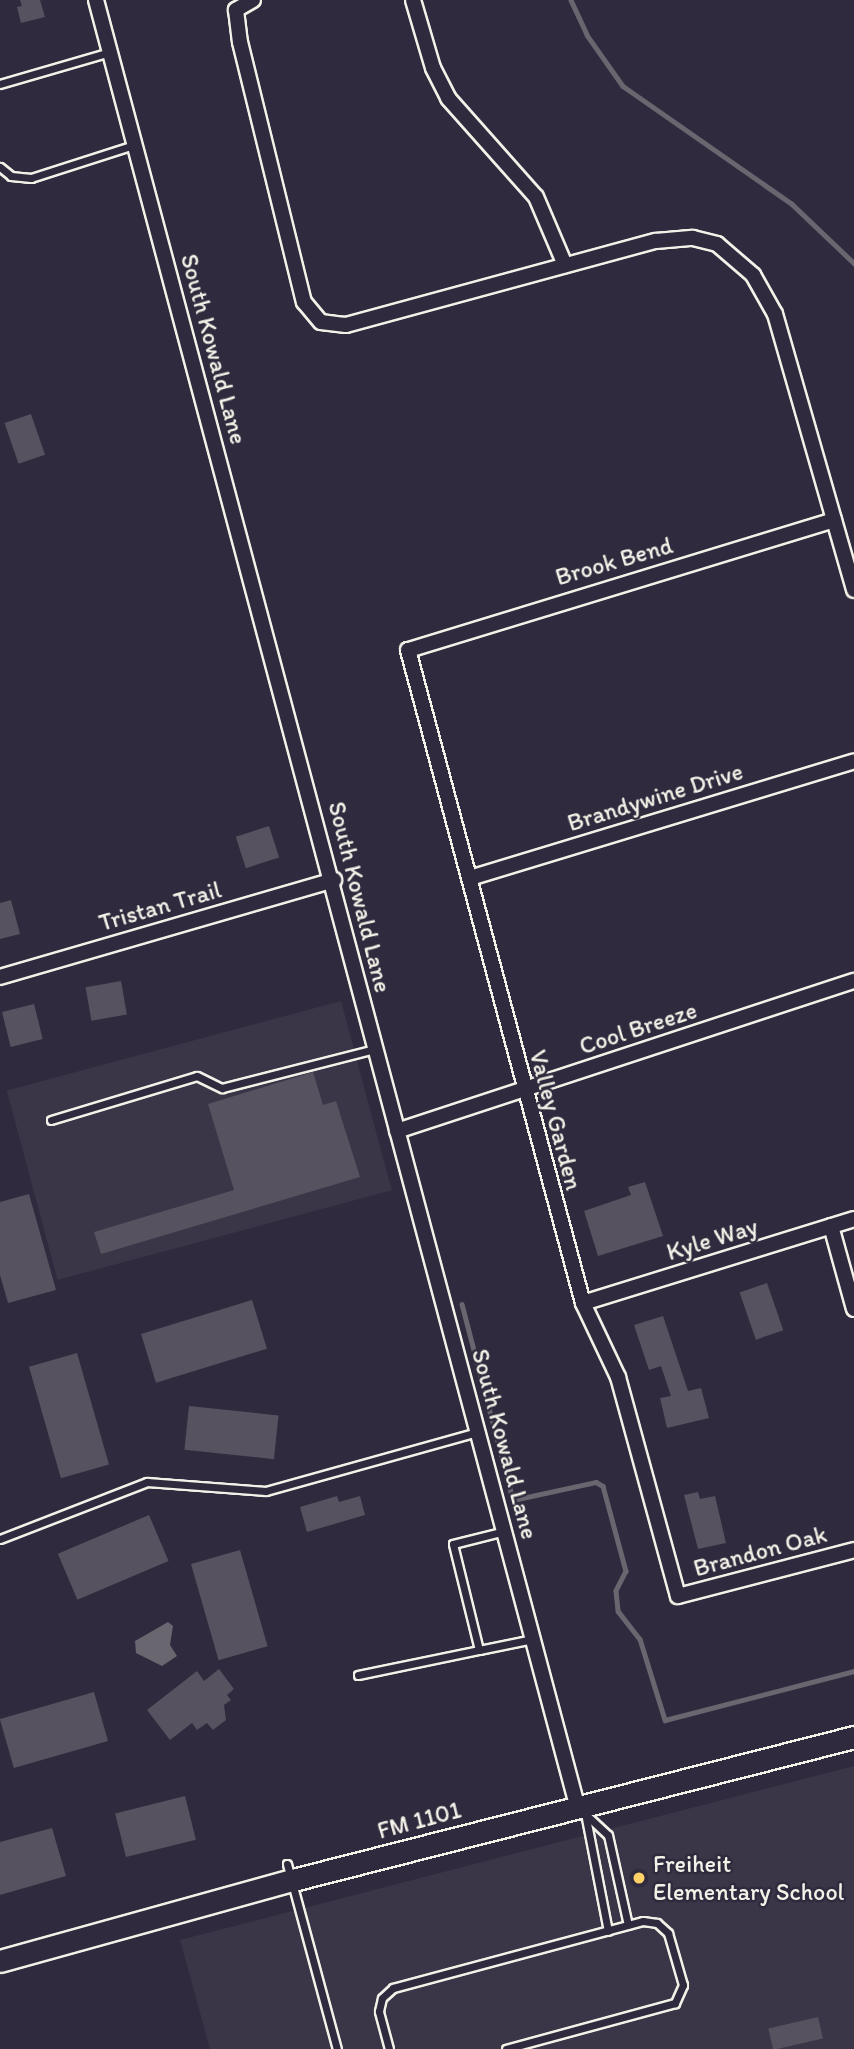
<!DOCTYPE html>
<html>
<head>
<meta charset="utf-8">
<style>
	body { margin:0 }
	#map { position:relative; width:854px; height:2049px; overflow:hidden; background:#2f2a3d; font-family:Itim,sans-serif }
	div>[style] { position:absolute }
	[style*='--x'] { left:calc(var(--x)*1px); top:calc(var(--y)*1px); width:calc(var(--w)*1px); rotate:calc(var(--a)*1deg) }
	.built>* { inset:0; background:#3b3647; transform-origin:0 0 }
	.water>* { inset:0; background:#6a6670 }
	.stream>* { height:4.5px; margin:-2.25px; padding:0 2.25px; transform-origin:2.25px; border-radius:2.25px; background:#6a6670 }
	.building>* { inset:0; background:#56525f; transform-origin:0 0 }
	.roads { filter:drop-shadow(2px 0 #f4f1e8) drop-shadow(-2px 0 #f4f1e8) drop-shadow(0 2px #f4f1e8) drop-shadow(0 -2px #f4f1e8) }
	.lane>* { height:7px; margin:-3.5px; padding:0 3.5px; transform-origin:3.5px; border-radius:3.5px; background:#2f2a3d }
	.street>* { height:14px; margin:-7px; padding:0 7px; transform-origin:7px; border-radius:7px; background:#2f2a3d }
	.secondary>* { height:21px; margin:-10.5px; padding:0 10.5px; transform-origin:10.5px; border-radius:10.5px; background:#2f2a3d }
	.dots>* { width:19px; height:19px; translate:-50% -50%; box-sizing:border-box; border:4px solid #2f2a3d; border-radius:50% }
	span { translate:-50% -50%; white-space:nowrap; text-align:center; line-height:1.15; -webkit-text-stroke:5px #2f2a3d; paint-order:stroke }
	.street-label { font-size:24px; color:#f4f1e8 }
	.poi-label { font-size:24px; color:#f4f1e8 }
	.left { translate:0 -50%; text-align:left }
</style>
</head>
<body>
<div id="map">
	<div class="built">
		<i style="left:341px;top:1001px;width:196px;height:346px;rotate:75deg"></i>
		<i style="clip-path:polygon(854px 1766px,854px 2049px,210px 2049px,180px 1940px)"></i>
	</div>
	<div class="water">
		<i style="clip-path:polygon(168px 1622px,173px 1626px,170px 1645px,177px 1656px,162px 1666px,136px 1653px,135px 1641px)"></i>
	</div>
	<div class="stream">
		<i style="--x:571;--y:0;--w:38;--a:65"></i>
		<i style="--x:587;--y:35;--w:62;--a:54.8"></i>
		<i style="--x:623;--y:86;--w:206;--a:34.9"></i>
		<i style="--x:792;--y:204;--w:86;--a:43.6"></i>
		<i style="--x:462;--y:1304;--w:203;--a:75.4"></i>
		<i style="--x:513;--y:1500;--w:85;--a:-12.2"></i>
		<i style="--x:596;--y:1482;--w:8;--a:30"></i>
		<i style="--x:603;--y:1486;--w:88;--a:74.9"></i>
		<i style="--x:626;--y:1571;--w:22;--a:117"></i>
		<i style="--x:616;--y:1591;--w:20;--a:84"></i>
		<i style="--x:618;--y:1611;--w:36;--a:52"></i>
		<i style="--x:640;--y:1639;--w:85;--a:72.8"></i>
		<i style="--x:665;--y:1720;--w:195;--a:-14.5"></i>
	</div>
	<div class="building">
		<i style="clip-path:polygon(20px 0,40px 0,45px 17px,21px 23px,17px 7px,22px 6px)"></i>
		<i style="left:31px;top:414px;width:43px;height:28px;rotate:71deg"></i>
		<i style="left:269px;top:826px;width:33px;height:35px;rotate:72deg"></i>
		<i style="clip-path:polygon(11px 900px,20px 934px,0 939px,0 903px)"></i>
		<i style="left:121px;top:981px;width:34px;height:36px;rotate:80deg"></i>
		<i style="left:34px;top:1004px;width:36px;height:33px;rotate:76deg"></i>
		<i style="clip-path:polygon(313px 1072px,323px 1105px,336px 1101px,360px 1177px,101px 1254px,94px 1232px,234px 1190px,208px 1104px)"></i>
		<i style="clip-path:polygon(645px 1182px,663px 1236px,598px 1256px,584px 1211px,631px 1195px,628px 1187px)"></i>
		<i style="clip-path:polygon(29px 1194px,56px 1290px,8px 1303px,0 1275px,0 1202px)"></i>
		<i style="left:767px;top:1283px;width:50px;height:29px;rotate:71deg"></i>
		<i style="left:252px;top:1300px;width:51px;height:116px;rotate:73deg"></i>
		<i style="clip-path:polygon(663px 1316px,688px 1391px,701px 1388px,709px 1418px,667px 1428px,660px 1398px,671px 1396px,661px 1366px,649px 1370px,634px 1325px)"></i>
		<i style="left:77px;top:1353px;width:116px;height:50px;rotate:74deg"></i>
		<i style="left:189px;top:1406px;width:90px;height:44px;rotate:6deg"></i>
		<i style="clip-path:polygon(698px 1492px,700px 1499px,715px 1496px,726px 1543px,698px 1549px,684px 1495px)"></i>
		<i style="clip-path:polygon(337px 1496px,339px 1502px,360px 1496px,365px 1515px,307px 1532px,300px 1507px)"></i>
		<i style="left:149px;top:1515px;width:50px;height:99px;rotate:67deg"></i>
		<i style="left:240px;top:1550px;width:100px;height:51px;rotate:74deg"></i>
		<i style="clip-path:polygon(219px 1669px,234px 1689px,227px 1695px,231px 1700px,224px 1705px,226px 1720px,213px 1730px,207px 1723px,197px 1730px,192px 1723px,170px 1740px,147px 1710px,197px 1671px,204px 1681px)"></i>
		<i style="left:94px;top:1692px;width:51px;height:98px;rotate:74deg"></i>
		<i style="left:185px;top:1796px;width:45px;height:72px;rotate:76deg"></i>
		<i style="clip-path:polygon(52px 1828px,66px 1876px,0 1895px,0 1842px)"></i>
		<i style="left:818px;top:2017px;width:22px;height:51px;rotate:77deg"></i>
	</div>
	<div class="roads">
		<div class="lane">
			<i style="--x:0;--y:84;--w:115;--a:-16.2"></i>
			<i style="--x:0;--y:167;--w:14;--a:39"></i>
			<i style="--x:11;--y:176;--w:20;--a:6"></i>
			<i style="--x:31;--y:178;--w:108;--a:-17.8"></i>
			<i style="--x:51;--y:1120;--w:152;--a:-16.8"></i>
			<i style="--x:197;--y:1076;--w:28;--a:26"></i>
			<i style="--x:222;--y:1088;--w:158;--a:-14.3"></i>
			<i style="--x:0;--y:1539;--w:158;--a:-21.2"></i>
			<i style="--x:147;--y:1482;--w:119;--a:4.3"></i>
			<i style="--x:266;--y:1491;--w:220;--a:-15.6"></i>
			<i style="--x:479;--y:1650;--w:55;--a:-11.5"></i>
			<i style="--x:358;--y:1675;--w:124;--a:-11.7"></i>
			<i style="--x:479;--y:1650;--w:109;--a:-103.8"></i>
			<i style="--x:453;--y:1544;--w:54;--a:-14"></i>
			<i style="--x:582;--y:1811;--w:35;--a:43"></i>
			<i style="--x:608;--y:1835;--w:92;--a:77.5"></i>
			<i style="--x:586;--y:1818;--w:115;--a:79"></i>
			<i style="--x:287;--y:1864;--w:192;--a:74.9"></i>
			<i style="--x:389;--y:2049;--w:39;--a:-105"></i>
			<i style="--x:379;--y:2011;--w:13;--a:-77"></i>
			<i style="--x:382;--y:1998;--w:15;--a:-42"></i>
			<i style="--x:393;--y:1988;--w:259;--a:-15"></i>
			<i style="--x:643;--y:1921;--w:14;--a:8"></i>
			<i style="--x:657;--y:1923;--w:15;--a:42"></i>
			<i style="--x:668;--y:1933;--w:54;--a:73.9"></i>
			<i style="--x:683;--y:1985;--w:20;--a:114"></i>
			<i style="--x:675;--y:2003;--w:175;--a:164.8"></i>
		</div>
		<div class="street">
			<i style="--x:96;--y:0;--w:1868;--a:75.08"></i>
			<i style="--x:253;--y:0;--w:20;--a:150"></i>
			<i style="--x:236;--y:10;--w:32;--a:83"></i>
			<i style="--x:240;--y:42;--w:268;--a:76.2"></i>
			<i style="--x:304;--y:302;--w:26;--a:50"></i>
			<i style="--x:321;--y:322;--w:25;--a:7"></i>
			<i style="--x:346;--y:325;--w:321;--a:-15.2"></i>
			<i style="--x:656;--y:241;--w:37;--a:-5"></i>
			<i style="--x:693;--y:238;--w:25;--a:14"></i>
			<i style="--x:717;--y:244;--w:48;--a:40.7"></i>
			<i style="--x:753;--y:275;--w:45;--a:60.6"></i>
			<i style="--x:775;--y:314;--w:287;--a:74"></i>
			<i style="--x:413;--y:0;--w:71;--a:73.6"></i>
			<i style="--x:433;--y:68;--w:34;--a:63"></i>
			<i style="--x:448;--y:98;--w:132;--a:48.4"></i>
			<i style="--x:536;--y:197;--w:74;--a:66.9"></i>
			<i style="--x:834;--y:520;--w:445;--a:163"></i>
			<i style="--x:408;--y:650;--w:676;--a:75"></i>
			<i style="--x:583;--y:1303;--w:82;--a:64.7"></i>
			<i style="--x:618;--y:1377;--w:227;--a:74.7"></i>
			<i style="--x:678;--y:1596;--w:182;--a:-14.6"></i>
			<i style="--x:470;--y:878;--w:401;--a:-16.9"></i>
			<i style="--x:0;--y:977;--w:348;--a:-16.2"></i>
			<i style="--x:397;--y:1131;--w:481;--a:-18.2"></i>
			<i style="--x:831;--y:1226;--w:86;--a:74.5"></i>
			<i style="--x:583;--y:1303;--w:284;--a:-17.2"></i>
		</div>
		<div class="secondary">
			<i style="--x:0;--y:1961;--w:304;--a:-15.5"></i>
			<i style="--x:293;--y:1880;--w:579;--a:-14.3"></i>
		</div>
	</div>
	<div class="dots">
		<i style="left:639px;top:1878px;background:#ffd166"></i>
	</div>
	<div class="street-label">
		<span style="left:214px;top:349px;rotate:75deg">South Kowald Lane</span>
		<span style="left:614px;top:561px;rotate:-16deg">Brook Bend</span>
		<span style="left:655px;top:797px;rotate:-17deg">Brandywine Drive</span>
		<span style="left:360px;top:897px;rotate:76deg">South Kowald Lane</span>
		<span style="left:160px;top:906px;rotate:-16deg">Tristan Trail</span>
		<span style="left:638px;top:1028px;rotate:-18deg">Cool Breeze</span>
		<span style="left:556px;top:1120px;rotate:75deg">Valley Garden</span>
		<span style="left:712px;top:1239px;rotate:-17deg">Kyle Way</span>
		<span style="left:505px;top:1444px;rotate:75deg">South Kowald Lane</span>
		<span style="left:760px;top:1551px;rotate:-15deg">Brandon Oak</span>
		<span style="left:419px;top:1820px;rotate:-15deg">FM 1101</span>
	</div>
	<div class="poi-label">
		<span class="left" style="left:653px;top:1878px">Freiheit<br>Elementary School</span>
	</div>
</div>
</body>
</html>
